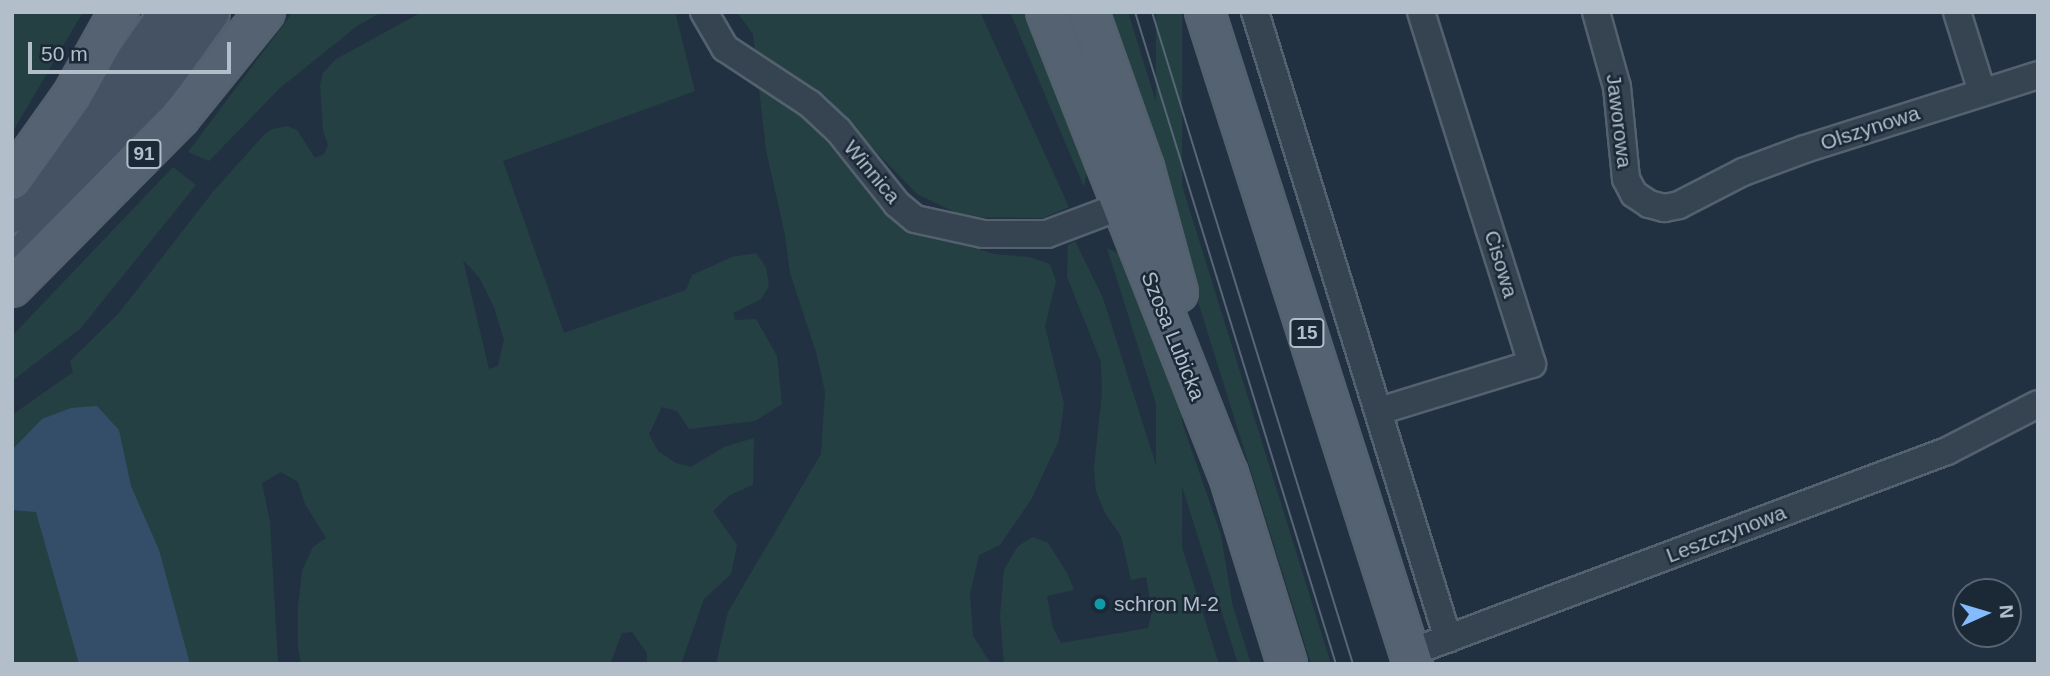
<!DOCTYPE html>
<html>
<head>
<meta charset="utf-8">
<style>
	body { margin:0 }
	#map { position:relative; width:2050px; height:676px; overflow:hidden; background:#223141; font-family:Arial,sans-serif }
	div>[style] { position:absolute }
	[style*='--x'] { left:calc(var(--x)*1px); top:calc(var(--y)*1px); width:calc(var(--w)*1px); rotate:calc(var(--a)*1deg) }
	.green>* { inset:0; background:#244042; transform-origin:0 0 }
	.water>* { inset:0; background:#344e6a }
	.roads { filter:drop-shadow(2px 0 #54616e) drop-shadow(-2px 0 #54616e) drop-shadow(0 2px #54616e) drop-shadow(0 -2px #54616e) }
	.street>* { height:26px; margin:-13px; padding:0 13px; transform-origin:13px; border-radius:13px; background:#364351 }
	.secondary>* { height:37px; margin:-18.5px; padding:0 18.5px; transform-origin:18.5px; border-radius:18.5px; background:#445264 }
	.primary>* { height:38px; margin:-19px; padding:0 19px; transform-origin:19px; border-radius:19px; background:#546271 }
	.tram>* { height:2px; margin:-1px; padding:0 1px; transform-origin:1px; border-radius:1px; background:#586778 }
	.dots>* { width:19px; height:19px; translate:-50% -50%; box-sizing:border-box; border:4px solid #1b2836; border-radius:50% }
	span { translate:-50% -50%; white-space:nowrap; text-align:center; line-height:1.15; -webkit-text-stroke:5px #1b2836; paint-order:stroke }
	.shield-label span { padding:2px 5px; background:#1b2836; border:2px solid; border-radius:5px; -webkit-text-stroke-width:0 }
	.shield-label { font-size:19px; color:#b3becb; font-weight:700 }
	.street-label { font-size:21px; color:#b3becb }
	.poi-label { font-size:21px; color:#b3becb }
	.left { translate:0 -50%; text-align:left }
	.frame { position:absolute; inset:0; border:14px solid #b3becb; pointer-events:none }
	.north { position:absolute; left:1952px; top:578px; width:70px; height:70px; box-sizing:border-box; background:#1b2836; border:2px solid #586472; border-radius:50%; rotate:86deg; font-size:19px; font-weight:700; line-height:28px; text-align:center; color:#b3becb }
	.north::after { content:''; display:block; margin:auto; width:24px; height:32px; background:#84bbff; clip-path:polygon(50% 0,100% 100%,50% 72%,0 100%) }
	.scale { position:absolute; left:28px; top:42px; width:203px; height:32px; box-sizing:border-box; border:4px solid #b3becb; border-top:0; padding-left:9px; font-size:21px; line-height:24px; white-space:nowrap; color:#b3becb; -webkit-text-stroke:5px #1b2836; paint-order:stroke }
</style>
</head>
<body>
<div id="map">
	<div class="green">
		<i style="clip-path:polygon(12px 12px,83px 12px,12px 133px)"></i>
		<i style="clip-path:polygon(293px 12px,382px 12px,357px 26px,280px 88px,209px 161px,188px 152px)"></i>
		<i style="clip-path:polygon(evenodd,422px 12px,675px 12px,695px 91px,503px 161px,564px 333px,686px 290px,692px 275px,732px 257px,756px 253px,766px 267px,769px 286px,761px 299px,733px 313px,735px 320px,756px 319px,777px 356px,782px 404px,755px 421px,689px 429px,677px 411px,662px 407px,649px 434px,658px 451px,676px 463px,691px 467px,724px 447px,754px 438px,753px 485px,730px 495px,713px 511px,737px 545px,731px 574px,704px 599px,681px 664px,647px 664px,647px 653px,632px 632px,622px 633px,610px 664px,301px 664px,298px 647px,298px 607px,302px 571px,313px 547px,326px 538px,305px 504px,298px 482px,281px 472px,262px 483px,270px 522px,278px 664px,12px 664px,12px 415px,73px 372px,70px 361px,119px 313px,212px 193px,263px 136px,272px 129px,287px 126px,297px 130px,315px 158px,324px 154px,328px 145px,323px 130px,320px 85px,323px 73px,336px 59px,422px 12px,463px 260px,479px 277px,494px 307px,504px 340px,498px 366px,489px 369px,463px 260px)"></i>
		<i style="clip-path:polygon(737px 12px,980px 12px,1069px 207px,1043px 218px,965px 217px,917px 194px,829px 103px,762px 57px,767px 89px,813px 126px,892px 219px,993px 254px,1029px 257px,1050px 264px,1056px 281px,1045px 326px,1064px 404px,1059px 440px,1032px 498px,1000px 545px,979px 555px,970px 594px,973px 636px,991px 664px,716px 664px,728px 612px,821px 454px,825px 392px,816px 352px,790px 273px,785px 235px,766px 150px,753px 34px)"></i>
		<i style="clip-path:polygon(1010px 12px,1029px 12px,1088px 165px,1084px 187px)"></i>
		<i style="clip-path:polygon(1104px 12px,1128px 12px,1331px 664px,1311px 664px,1142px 122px)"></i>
		<i style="left:1156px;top:12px;width:26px;height:683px"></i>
		<i style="clip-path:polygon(173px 167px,196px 185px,80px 329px,12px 381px,12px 336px)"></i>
		<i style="clip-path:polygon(1075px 241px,1103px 298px,1219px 664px,1004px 664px,1000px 616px,1004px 570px,1018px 546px,1033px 537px,1048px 543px,1067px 573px,1074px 590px,1047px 596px,1053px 628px,1061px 643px,1148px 628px,1152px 612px,1146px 577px,1131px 580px,1121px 536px,1105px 513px,1096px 491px,1094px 468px,1102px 392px,1101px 362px,1067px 277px,1068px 245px)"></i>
		<i style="clip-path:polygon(1107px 248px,1120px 254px,1129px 269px,1221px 535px,1233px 607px,1251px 664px,1238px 664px)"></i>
	</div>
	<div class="water">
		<i style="clip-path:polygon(97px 406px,119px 430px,131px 486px,159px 550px,190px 664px,79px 664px,36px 512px,12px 510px,12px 450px,42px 419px,71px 408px)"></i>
	</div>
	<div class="roads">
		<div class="street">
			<i style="--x:704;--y:12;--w:42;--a:59.7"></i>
			<i style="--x:725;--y:48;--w:102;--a:33.4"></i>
			<i style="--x:810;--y:104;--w:38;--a:43"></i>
			<i style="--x:838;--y:130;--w:95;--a:51.4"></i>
			<i style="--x:897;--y:204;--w:23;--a:40"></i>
			<i style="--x:915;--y:219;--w:70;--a:12.4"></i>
			<i style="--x:983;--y:234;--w:64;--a:0"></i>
			<i style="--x:1047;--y:234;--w:79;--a:-20.7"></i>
			<i style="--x:1255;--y:12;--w:656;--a:72.89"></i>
			<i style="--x:1596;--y:12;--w:78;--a:74.4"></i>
			<i style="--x:1617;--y:87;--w:92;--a:84.4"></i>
			<i style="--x:1626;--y:179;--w:17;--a:62"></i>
			<i style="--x:1634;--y:194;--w:18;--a:34"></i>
			<i style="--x:1649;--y:204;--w:16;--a:15"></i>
			<i style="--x:1664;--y:208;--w:15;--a:-11"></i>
			<i style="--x:1679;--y:205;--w:72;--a:-27.3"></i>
			<i style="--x:1743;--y:172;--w:66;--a:-20.4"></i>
			<i style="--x:1805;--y:149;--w:244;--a:-17.6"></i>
			<i style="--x:1957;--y:12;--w:84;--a:72.6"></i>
			<i style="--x:1379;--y:411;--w:160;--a:-17.1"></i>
			<i style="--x:1532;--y:364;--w:369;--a:-107.5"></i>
			<i style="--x:1409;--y:653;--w:575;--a:-20.58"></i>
			<i style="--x:1947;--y:451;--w:102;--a:-27.3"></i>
		</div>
		<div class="secondary">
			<i style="--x:12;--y:213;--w:178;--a:-50.9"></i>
			<i style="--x:124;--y:75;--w:77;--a:-55.1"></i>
			<i style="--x:12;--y:268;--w:218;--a:-51.3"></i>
			<i style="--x:148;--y:98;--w:106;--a:-54.2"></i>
		</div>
		<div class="primary">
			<i style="--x:1046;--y:12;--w:496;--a:68.5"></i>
			<i style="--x:1228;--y:473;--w:200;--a:72.8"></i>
			<i style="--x:1089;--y:12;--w:164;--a:70.5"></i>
			<i style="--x:1144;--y:167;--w:130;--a:74.8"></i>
			<i style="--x:1205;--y:12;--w:684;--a:72.31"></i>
			<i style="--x:12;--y:180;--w:103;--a:-54.5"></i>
			<i style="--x:72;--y:96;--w:96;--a:-60.8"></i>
			<i style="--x:12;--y:287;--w:239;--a:-45.3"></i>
			<i style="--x:180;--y:117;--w:135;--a:-51"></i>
		</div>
	</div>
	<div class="tram">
		<i style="--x:1135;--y:12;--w:682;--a:72.87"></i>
		<i style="--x:1152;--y:12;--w:682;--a:72.87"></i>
	</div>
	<div class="dots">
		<i style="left:1100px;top:604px;background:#0f9aa8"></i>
	</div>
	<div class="shield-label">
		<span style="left:144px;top:154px">91</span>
		<span style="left:1307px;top:333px">15</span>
	</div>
	<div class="street-label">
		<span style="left:1619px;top:121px;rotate:83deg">Jaworowa</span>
		<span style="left:1870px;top:128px;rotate:-18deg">Olszynowa</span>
		<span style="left:872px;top:172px;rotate:50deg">Winnica</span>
		<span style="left:1501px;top:264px;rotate:73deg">Cisowa</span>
		<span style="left:1173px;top:336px;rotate:68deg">Szosa Lubicka</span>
		<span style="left:1726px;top:534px;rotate:-21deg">Leszczynowa</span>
	</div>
	<div class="poi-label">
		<span class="left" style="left:1114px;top:604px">schron M-2</span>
	</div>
	<div class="frame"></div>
	<div class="north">N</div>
	<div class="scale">50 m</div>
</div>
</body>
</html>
